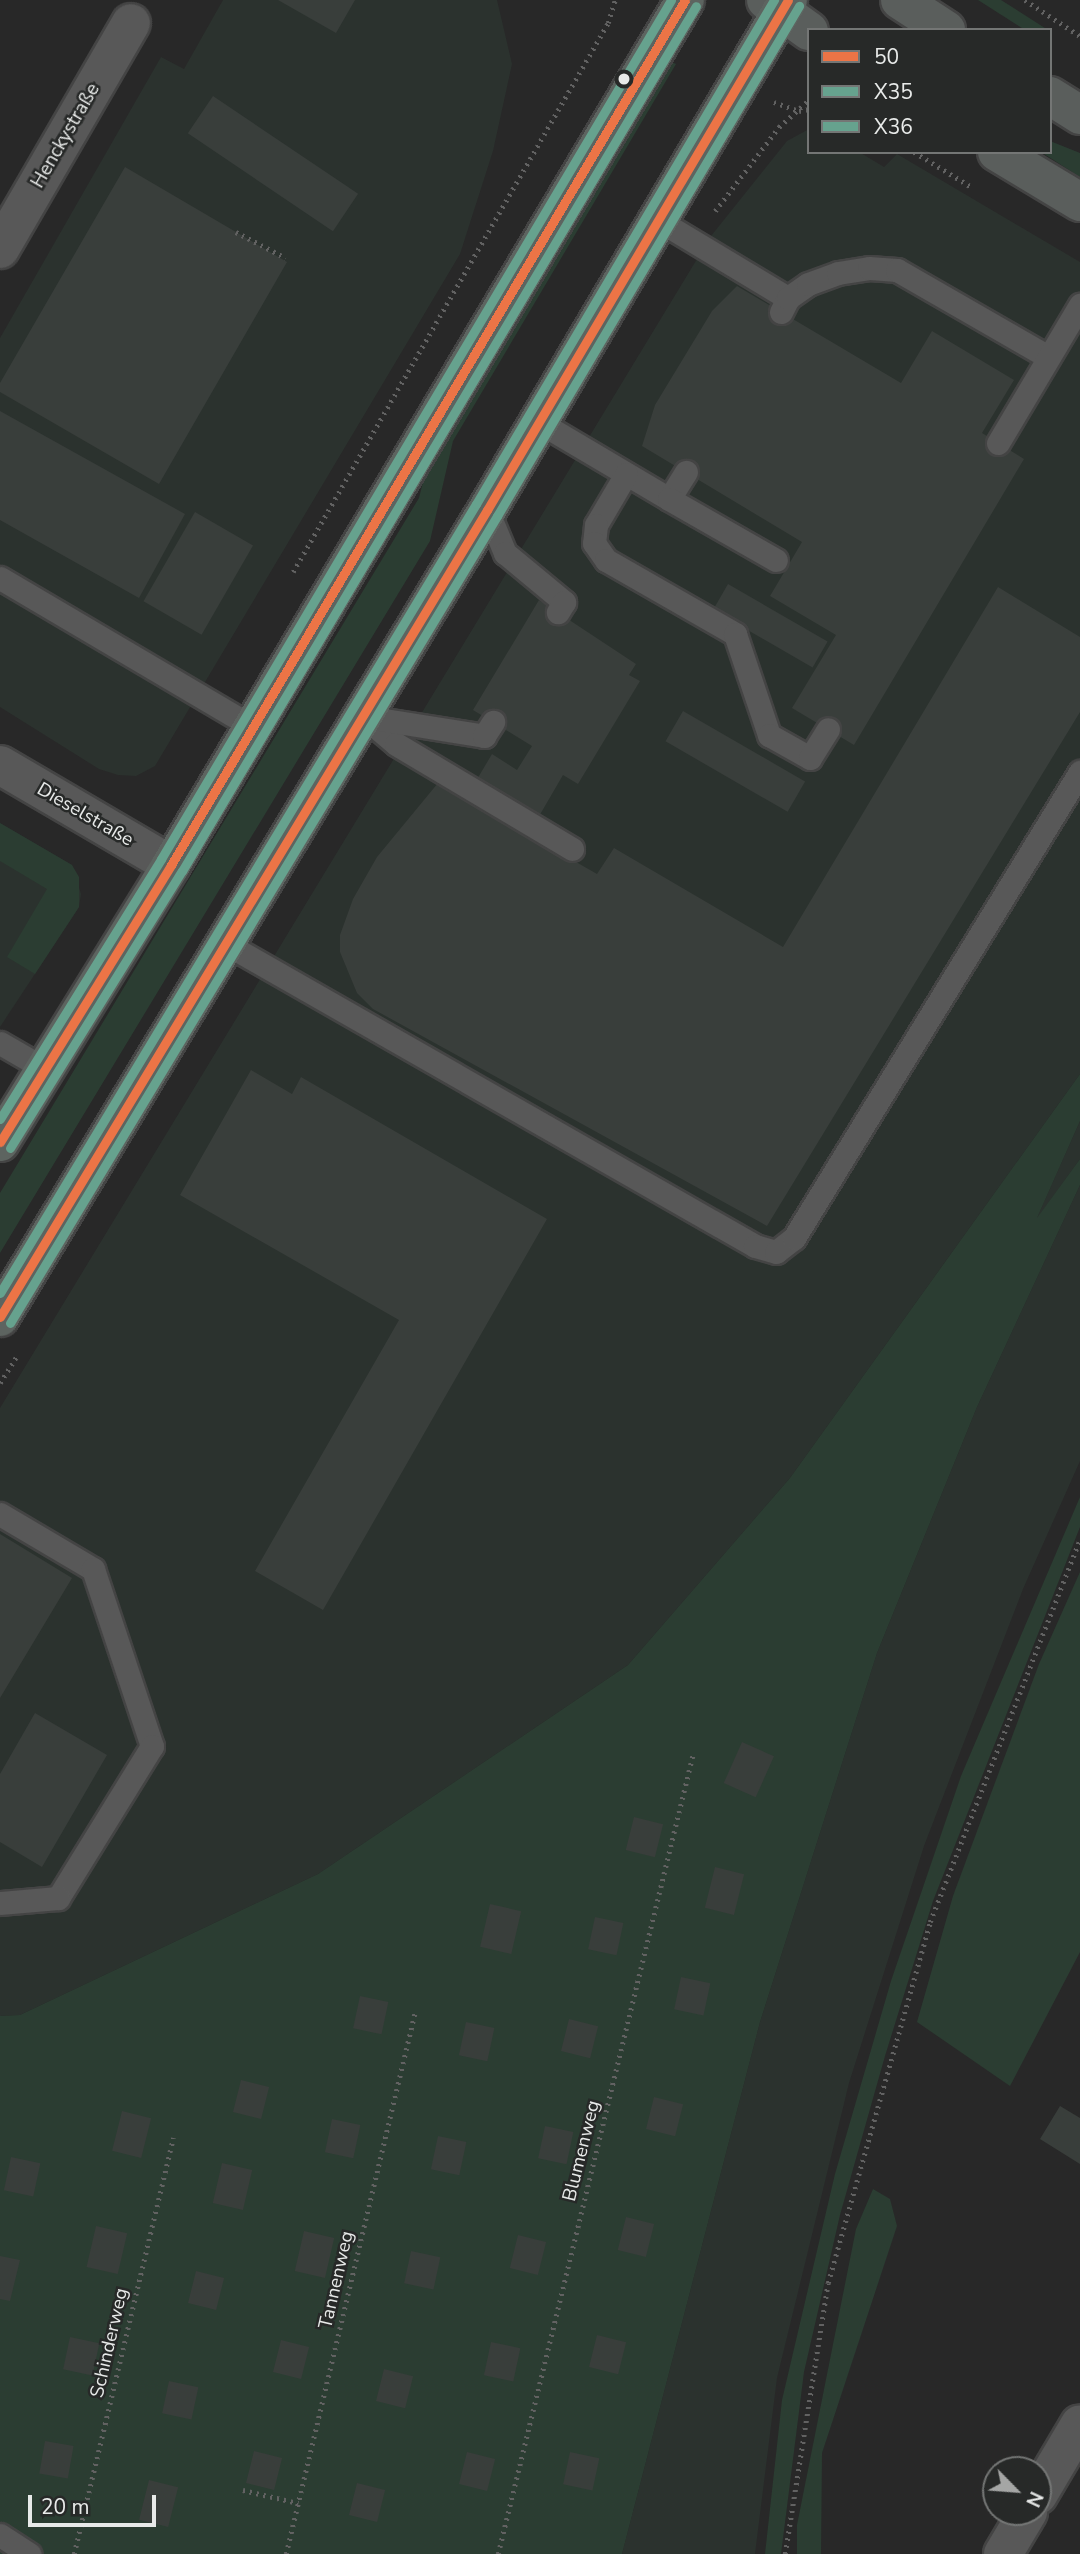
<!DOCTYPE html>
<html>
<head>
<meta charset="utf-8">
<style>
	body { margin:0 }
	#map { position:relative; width:1080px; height:2554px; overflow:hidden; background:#282828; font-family:"Nunito Sans",sans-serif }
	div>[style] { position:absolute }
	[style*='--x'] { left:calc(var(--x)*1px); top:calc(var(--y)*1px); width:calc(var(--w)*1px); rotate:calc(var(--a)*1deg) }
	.built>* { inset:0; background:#2b322e }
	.green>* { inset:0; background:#2b3d32 }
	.building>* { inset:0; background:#393e3b; transform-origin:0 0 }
	.path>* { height:4.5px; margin-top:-2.25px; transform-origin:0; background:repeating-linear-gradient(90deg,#626262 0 2px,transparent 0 7px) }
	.roads { filter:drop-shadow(2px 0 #444) drop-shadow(-2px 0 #444) drop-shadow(0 2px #444) drop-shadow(0 -2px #444) }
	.lane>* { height:23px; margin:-11.5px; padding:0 11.5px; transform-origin:11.5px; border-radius:11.5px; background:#585858 }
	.street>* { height:38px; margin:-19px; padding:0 19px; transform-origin:19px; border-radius:19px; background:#585858 }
	.secondary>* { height:38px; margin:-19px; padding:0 19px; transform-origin:19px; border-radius:19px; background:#5a5e5c }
	.primary>* { height:38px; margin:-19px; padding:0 19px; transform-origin:19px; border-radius:19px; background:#5d6460 }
	.bus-1>* { height:9px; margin:-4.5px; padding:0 4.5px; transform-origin:4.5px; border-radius:4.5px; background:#ec7446 }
	.bus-2>* { height:9px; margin:-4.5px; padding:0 4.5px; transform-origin:4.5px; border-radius:4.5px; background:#66a28e }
	.bus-3>* { height:9px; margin:-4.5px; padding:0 4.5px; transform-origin:4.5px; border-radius:4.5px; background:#66a28e }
	.dots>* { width:19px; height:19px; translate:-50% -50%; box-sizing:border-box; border:4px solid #272928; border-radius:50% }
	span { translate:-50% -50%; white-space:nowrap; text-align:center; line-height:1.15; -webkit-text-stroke:5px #272928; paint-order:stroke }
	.street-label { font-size:19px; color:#e8eae9 }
	.legend { position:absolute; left:807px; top:28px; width:245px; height:126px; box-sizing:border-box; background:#272928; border:2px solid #747675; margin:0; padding:9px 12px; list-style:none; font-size:21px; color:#e8eae9 }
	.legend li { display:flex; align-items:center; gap:14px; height:35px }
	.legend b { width:35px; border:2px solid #747675 }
	.north { position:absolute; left:982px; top:2456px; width:70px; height:70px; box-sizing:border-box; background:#272928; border:2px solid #747675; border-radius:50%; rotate:115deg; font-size:19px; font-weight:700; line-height:28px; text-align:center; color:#e8eae9 }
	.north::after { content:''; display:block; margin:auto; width:24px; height:32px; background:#a5a6a5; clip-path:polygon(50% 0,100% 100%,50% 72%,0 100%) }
	.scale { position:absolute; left:28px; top:2495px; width:128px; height:32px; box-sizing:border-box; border:4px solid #e8eae9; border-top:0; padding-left:9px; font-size:21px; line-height:24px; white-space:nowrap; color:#e8eae9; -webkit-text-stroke:5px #272928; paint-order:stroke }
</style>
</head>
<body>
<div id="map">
	<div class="built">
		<i style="clip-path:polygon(223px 0,497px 0,512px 64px,493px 151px,460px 254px,155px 766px,136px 776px,118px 775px,99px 769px,0 707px,0 338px,161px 57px,184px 69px)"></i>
		<i style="clip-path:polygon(809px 129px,809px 152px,859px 152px,884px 167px,897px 154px,1080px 262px,1080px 1074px,790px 1478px,628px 1665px,318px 1874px,20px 2015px,0 2016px,0 1408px,711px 236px,787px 141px)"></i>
		<i style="clip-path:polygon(0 823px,72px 865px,81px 894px,79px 907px,0 1027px)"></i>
		<i style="clip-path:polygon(1080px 1121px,1080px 1159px,1035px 1222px)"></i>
		<i style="clip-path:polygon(1080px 1185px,1080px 1461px,1023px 1589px,924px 1846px,849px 2083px,777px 2378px,755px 2554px,622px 2554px,760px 2022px,877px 1653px,977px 1407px)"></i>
	</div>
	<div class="green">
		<i style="clip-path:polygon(978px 0,1001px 0,1048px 30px,1025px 30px)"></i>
		<i style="clip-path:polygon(658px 56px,676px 64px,453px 441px,430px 541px,0 1253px,0 1193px,419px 498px,425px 474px)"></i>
		<i style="clip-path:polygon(1050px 141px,1080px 153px,1080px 177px,1041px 152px,1050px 152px)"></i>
		<i style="clip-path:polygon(0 823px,72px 865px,79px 877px,79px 907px,35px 974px,7px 957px,47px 889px,0 861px)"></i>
		<i style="clip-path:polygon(1080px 1074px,1080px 1121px,1037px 1218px,1080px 1159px,1080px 1185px,977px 1407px,877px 1653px,760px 2022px,622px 2554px,0 2554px,0 2016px,20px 2015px,318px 1874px,628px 1665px,790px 1478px)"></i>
		<i style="clip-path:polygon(1080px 1497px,1080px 1527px,933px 1901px,885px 2056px,840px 2215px,804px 2372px,781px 2554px,765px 2554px,782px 2400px,835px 2174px,891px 1981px,961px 1776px)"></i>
		<i style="clip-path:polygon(1080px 1572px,1080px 1952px,1010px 2086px,917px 2022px,953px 1896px,1039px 1664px)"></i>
		<i style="clip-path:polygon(873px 2189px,890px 2199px,897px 2226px,822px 2453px,821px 2554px,797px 2554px,797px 2525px,856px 2229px)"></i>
	</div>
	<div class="building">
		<i style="clip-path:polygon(278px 0,355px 0,336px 33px)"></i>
		<i style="left:213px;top:96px;width:175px;height:45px;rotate:34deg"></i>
		<i style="clip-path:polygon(125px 167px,287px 262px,159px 484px,0 392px,0 383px)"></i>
		<i style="clip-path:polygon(737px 286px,901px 383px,932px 331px,1014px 380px,982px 433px,1024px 459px,854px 745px,792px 708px,836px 635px,770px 596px,802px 542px,642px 446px,655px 405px,712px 311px)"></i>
		<i style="clip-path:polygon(0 411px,185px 514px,139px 598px,0 520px)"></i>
		<i style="left:195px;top:512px;width:67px;height:103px;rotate:30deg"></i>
		<i style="left:728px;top:584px;width:115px;height:30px;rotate:30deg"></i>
		<i style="clip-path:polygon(998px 587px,1080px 637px,1080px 712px,767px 1226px,373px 1009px,357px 993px,340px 952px,340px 935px,353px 899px,377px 857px,438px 783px,597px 874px,614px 848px,783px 947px)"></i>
		<i style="clip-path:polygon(539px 600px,636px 664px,629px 675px,640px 681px,578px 784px,563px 775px,538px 818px,476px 781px,492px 754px,517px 770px,532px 746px,473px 710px)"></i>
		<i style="left:683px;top:711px;width:141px;height:35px;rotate:30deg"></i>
		<i style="clip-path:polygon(251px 1070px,292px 1094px,301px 1077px,547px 1219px,323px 1610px,255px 1571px,399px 1320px,180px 1195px)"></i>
		<i style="clip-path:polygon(0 1534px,72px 1578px,0 1698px)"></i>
		<i style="clip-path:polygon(35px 1713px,107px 1755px,42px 1867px,0 1842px,0 1774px)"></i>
		<i style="left:742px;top:1742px;width:35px;height:45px;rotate:24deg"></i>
		<i style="left:634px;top:1817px;width:30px;height:34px;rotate:14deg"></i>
		<i style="left:715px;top:1867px;width:30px;height:42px;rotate:14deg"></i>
		<i style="left:490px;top:1904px;width:32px;height:44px;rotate:13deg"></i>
		<i style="left:595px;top:1917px;width:29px;height:33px;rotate:12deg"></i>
		<i style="left:681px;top:1977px;width:30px;height:33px;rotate:12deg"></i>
		<i style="left:360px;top:1996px;width:29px;height:33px;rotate:12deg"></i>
		<i style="left:569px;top:2019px;width:30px;height:33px;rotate:14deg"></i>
		<i style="left:466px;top:2022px;width:29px;height:34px;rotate:12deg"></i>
		<i style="left:241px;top:2080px;width:29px;height:33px;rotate:14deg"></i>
		<i style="left:654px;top:2097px;width:30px;height:33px;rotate:14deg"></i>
		<i style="clip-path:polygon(1060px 2106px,1080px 2118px,1080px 2164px,1040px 2139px)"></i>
		<i style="left:122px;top:2111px;width:30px;height:41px;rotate:14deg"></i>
		<i style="left:332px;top:2119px;width:29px;height:34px;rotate:12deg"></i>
		<i style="left:545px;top:2126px;width:29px;height:33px;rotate:12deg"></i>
		<i style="left:438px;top:2136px;width:29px;height:34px;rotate:12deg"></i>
		<i style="left:11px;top:2157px;width:30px;height:34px;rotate:12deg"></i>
		<i style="left:222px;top:2163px;width:31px;height:41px;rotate:13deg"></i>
		<i style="left:626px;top:2217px;width:29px;height:34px;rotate:14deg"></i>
		<i style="left:96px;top:2226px;width:32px;height:42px;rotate:13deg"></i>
		<i style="left:304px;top:2231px;width:31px;height:41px;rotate:13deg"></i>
		<i style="left:518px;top:2235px;width:29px;height:34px;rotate:14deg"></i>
		<i style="left:411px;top:2251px;width:30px;height:33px;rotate:12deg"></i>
		<i style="clip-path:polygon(0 2256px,20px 2260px,10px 2301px,0 2299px)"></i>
		<i style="left:196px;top:2271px;width:29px;height:33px;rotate:14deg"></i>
		<i style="left:597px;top:2335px;width:30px;height:33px;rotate:14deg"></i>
		<i style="left:70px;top:2337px;width:30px;height:33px;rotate:12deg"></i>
		<i style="left:281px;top:2340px;width:29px;height:33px;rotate:14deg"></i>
		<i style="left:491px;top:2342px;width:30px;height:34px;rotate:12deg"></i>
		<i style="left:384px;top:2369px;width:30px;height:33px;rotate:14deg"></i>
		<i style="left:169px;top:2381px;width:30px;height:33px;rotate:12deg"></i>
		<i style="left:45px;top:2441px;width:29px;height:33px;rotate:10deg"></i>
		<i style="left:254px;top:2451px;width:29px;height:33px;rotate:14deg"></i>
		<i style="left:467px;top:2452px;width:29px;height:33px;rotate:14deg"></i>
		<i style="left:570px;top:2452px;width:30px;height:33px;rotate:12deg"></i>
		<i style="left:149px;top:2480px;width:30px;height:41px;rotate:14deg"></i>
		<i style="left:357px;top:2483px;width:29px;height:33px;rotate:14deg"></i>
	</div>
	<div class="path">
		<i style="--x:1025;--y:0;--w:66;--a:33.2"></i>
		<i style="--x:774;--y:102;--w:27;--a:20"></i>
		<i style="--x:799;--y:111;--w:10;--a:-11"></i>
		<i style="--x:914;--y:152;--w:66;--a:31.3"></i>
		<i style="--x:715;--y:211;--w:106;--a:-52.7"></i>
		<i style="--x:779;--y:127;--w:40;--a:-42"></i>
		<i style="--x:236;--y:232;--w:56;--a:27.5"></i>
		<i style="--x:293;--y:572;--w:633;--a:-60.15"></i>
		<i style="--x:608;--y:23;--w:24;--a:-73"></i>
		<i style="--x:0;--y:1383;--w:34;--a:-58"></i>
		<i style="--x:243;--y:2490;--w:57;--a:13.3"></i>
		<i style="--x:74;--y:2554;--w:428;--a:-76.6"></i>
		<i style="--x:286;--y:2554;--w:557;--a:-76.61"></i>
		<i style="--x:498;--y:2554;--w:823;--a:-76.3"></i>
		<i style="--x:785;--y:2554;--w:274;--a:-81"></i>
		<i style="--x:828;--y:2283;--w:375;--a:-74.2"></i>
		<i style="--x:930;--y:1922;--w:410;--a:-68.6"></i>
	</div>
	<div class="roads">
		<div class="lane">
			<i style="--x:658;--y:220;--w:152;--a:31"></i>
			<i style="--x:781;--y:312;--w:16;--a:-63"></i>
			<i style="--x:788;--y:298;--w:24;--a:-35"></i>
			<i style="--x:808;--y:284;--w:32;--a:-20"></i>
			<i style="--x:838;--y:273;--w:31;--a:-9"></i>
			<i style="--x:869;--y:268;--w:28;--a:4"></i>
			<i style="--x:897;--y:270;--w:174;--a:29.9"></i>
			<i style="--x:539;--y:422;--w:151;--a:30.6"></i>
			<i style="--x:669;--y:499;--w:32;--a:-58"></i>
			<i style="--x:998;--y:443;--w:161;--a:-59.3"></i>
			<i style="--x:626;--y:474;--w:59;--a:120.5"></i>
			<i style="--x:596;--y:525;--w:18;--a:96"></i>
			<i style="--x:594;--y:543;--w:21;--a:55"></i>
			<i style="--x:606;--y:560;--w:149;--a:29.8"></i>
			<i style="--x:735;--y:634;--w:107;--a:71.4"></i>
			<i style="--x:769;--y:735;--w:47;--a:29.3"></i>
			<i style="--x:810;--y:758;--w:34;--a:-58"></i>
			<i style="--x:669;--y:499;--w:123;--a:29.7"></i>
			<i style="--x:487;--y:510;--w:47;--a:67.3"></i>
			<i style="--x:505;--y:553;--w:77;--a:39.7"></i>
			<i style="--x:564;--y:602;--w:12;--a:121"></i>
			<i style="--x:0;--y:578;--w:294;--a:30.5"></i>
			<i style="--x:363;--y:716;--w:43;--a:40.3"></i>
			<i style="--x:396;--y:744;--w:205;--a:30.8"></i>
			<i style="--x:366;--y:717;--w:120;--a:9.1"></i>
			<i style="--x:484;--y:736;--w:17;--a:-57"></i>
			<i style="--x:223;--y:942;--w:613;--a:29.74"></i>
			<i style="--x:755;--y:1246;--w:22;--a:16"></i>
			<i style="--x:776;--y:1252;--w:23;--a:-38"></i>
			<i style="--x:794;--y:1238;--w:547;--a:-58.46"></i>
			<i style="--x:0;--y:1043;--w:52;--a:30"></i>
			<i style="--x:0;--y:1514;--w:108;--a:30.6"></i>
			<i style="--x:93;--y:1569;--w:187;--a:71.6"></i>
			<i style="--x:152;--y:1746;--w:179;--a:121.7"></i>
			<i style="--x:58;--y:1898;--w:58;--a:175.1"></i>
			<i style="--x:0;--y:2535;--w:35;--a:33"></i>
		</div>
		<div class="street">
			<i style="--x:0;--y:249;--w:261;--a:-59.9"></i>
			<i style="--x:0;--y:765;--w:198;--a:30.3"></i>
			<i style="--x:1038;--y:2495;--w:82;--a:-59.4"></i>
			<i style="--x:1003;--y:2554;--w:49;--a:-59.2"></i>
		</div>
		<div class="secondary">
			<i style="--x:766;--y:0;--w:53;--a:35.8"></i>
			<i style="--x:900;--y:0;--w:55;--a:33.1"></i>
			<i style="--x:1050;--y:96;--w:36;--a:32"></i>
			<i style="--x:997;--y:152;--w:97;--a:31.1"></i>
		</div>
		<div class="primary">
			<i style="--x:0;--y:1142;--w:326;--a:-58.3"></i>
			<i style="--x:171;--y:865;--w:1006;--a:-59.28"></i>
			<i style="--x:0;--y:1317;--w:943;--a:-58.89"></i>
			<i style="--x:487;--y:510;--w:592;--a:-59.45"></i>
		</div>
	</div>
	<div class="bus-1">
		<i style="--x:0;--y:1142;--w:326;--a:-58.3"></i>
		<i style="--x:171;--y:865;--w:1006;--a:-59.28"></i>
		<i style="--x:0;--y:1317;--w:943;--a:-58.89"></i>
		<i style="--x:487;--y:510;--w:592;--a:-59.45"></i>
	</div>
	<div class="bus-2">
		<i style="--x:10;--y:1148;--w:326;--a:-58.2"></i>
		<i style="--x:182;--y:871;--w:1006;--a:-59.28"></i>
		<i style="--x:10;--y:1323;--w:943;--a:-58.89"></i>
		<i style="--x:497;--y:516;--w:593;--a:-59.37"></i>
	</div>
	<div class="bus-3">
		<i style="--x:0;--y:1119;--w:306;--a:-58.2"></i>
		<i style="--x:161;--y:859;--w:999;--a:-59.3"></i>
		<i style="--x:0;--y:1293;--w:921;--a:-58.9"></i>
		<i style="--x:476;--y:504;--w:586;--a:-59.41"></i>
	</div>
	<div class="dots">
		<i style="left:624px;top:79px;background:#e8eae9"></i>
	</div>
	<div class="street-label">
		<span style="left:66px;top:136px;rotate:-60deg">Henckystraße</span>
		<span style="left:85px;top:815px;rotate:30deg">Dieselstraße</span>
		<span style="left:582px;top:2151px;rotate:-76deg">Blumenweg</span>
		<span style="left:337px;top:2280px;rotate:-77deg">Tannenweg</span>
		<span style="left:110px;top:2343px;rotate:-77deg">Schinderweg</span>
	</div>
	<ul class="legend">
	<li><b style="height:9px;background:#ec7446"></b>50</li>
	<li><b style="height:9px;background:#66a28e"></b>X35</li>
	<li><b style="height:9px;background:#66a28e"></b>X36</li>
	</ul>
	<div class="north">N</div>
	<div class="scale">20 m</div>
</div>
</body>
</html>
